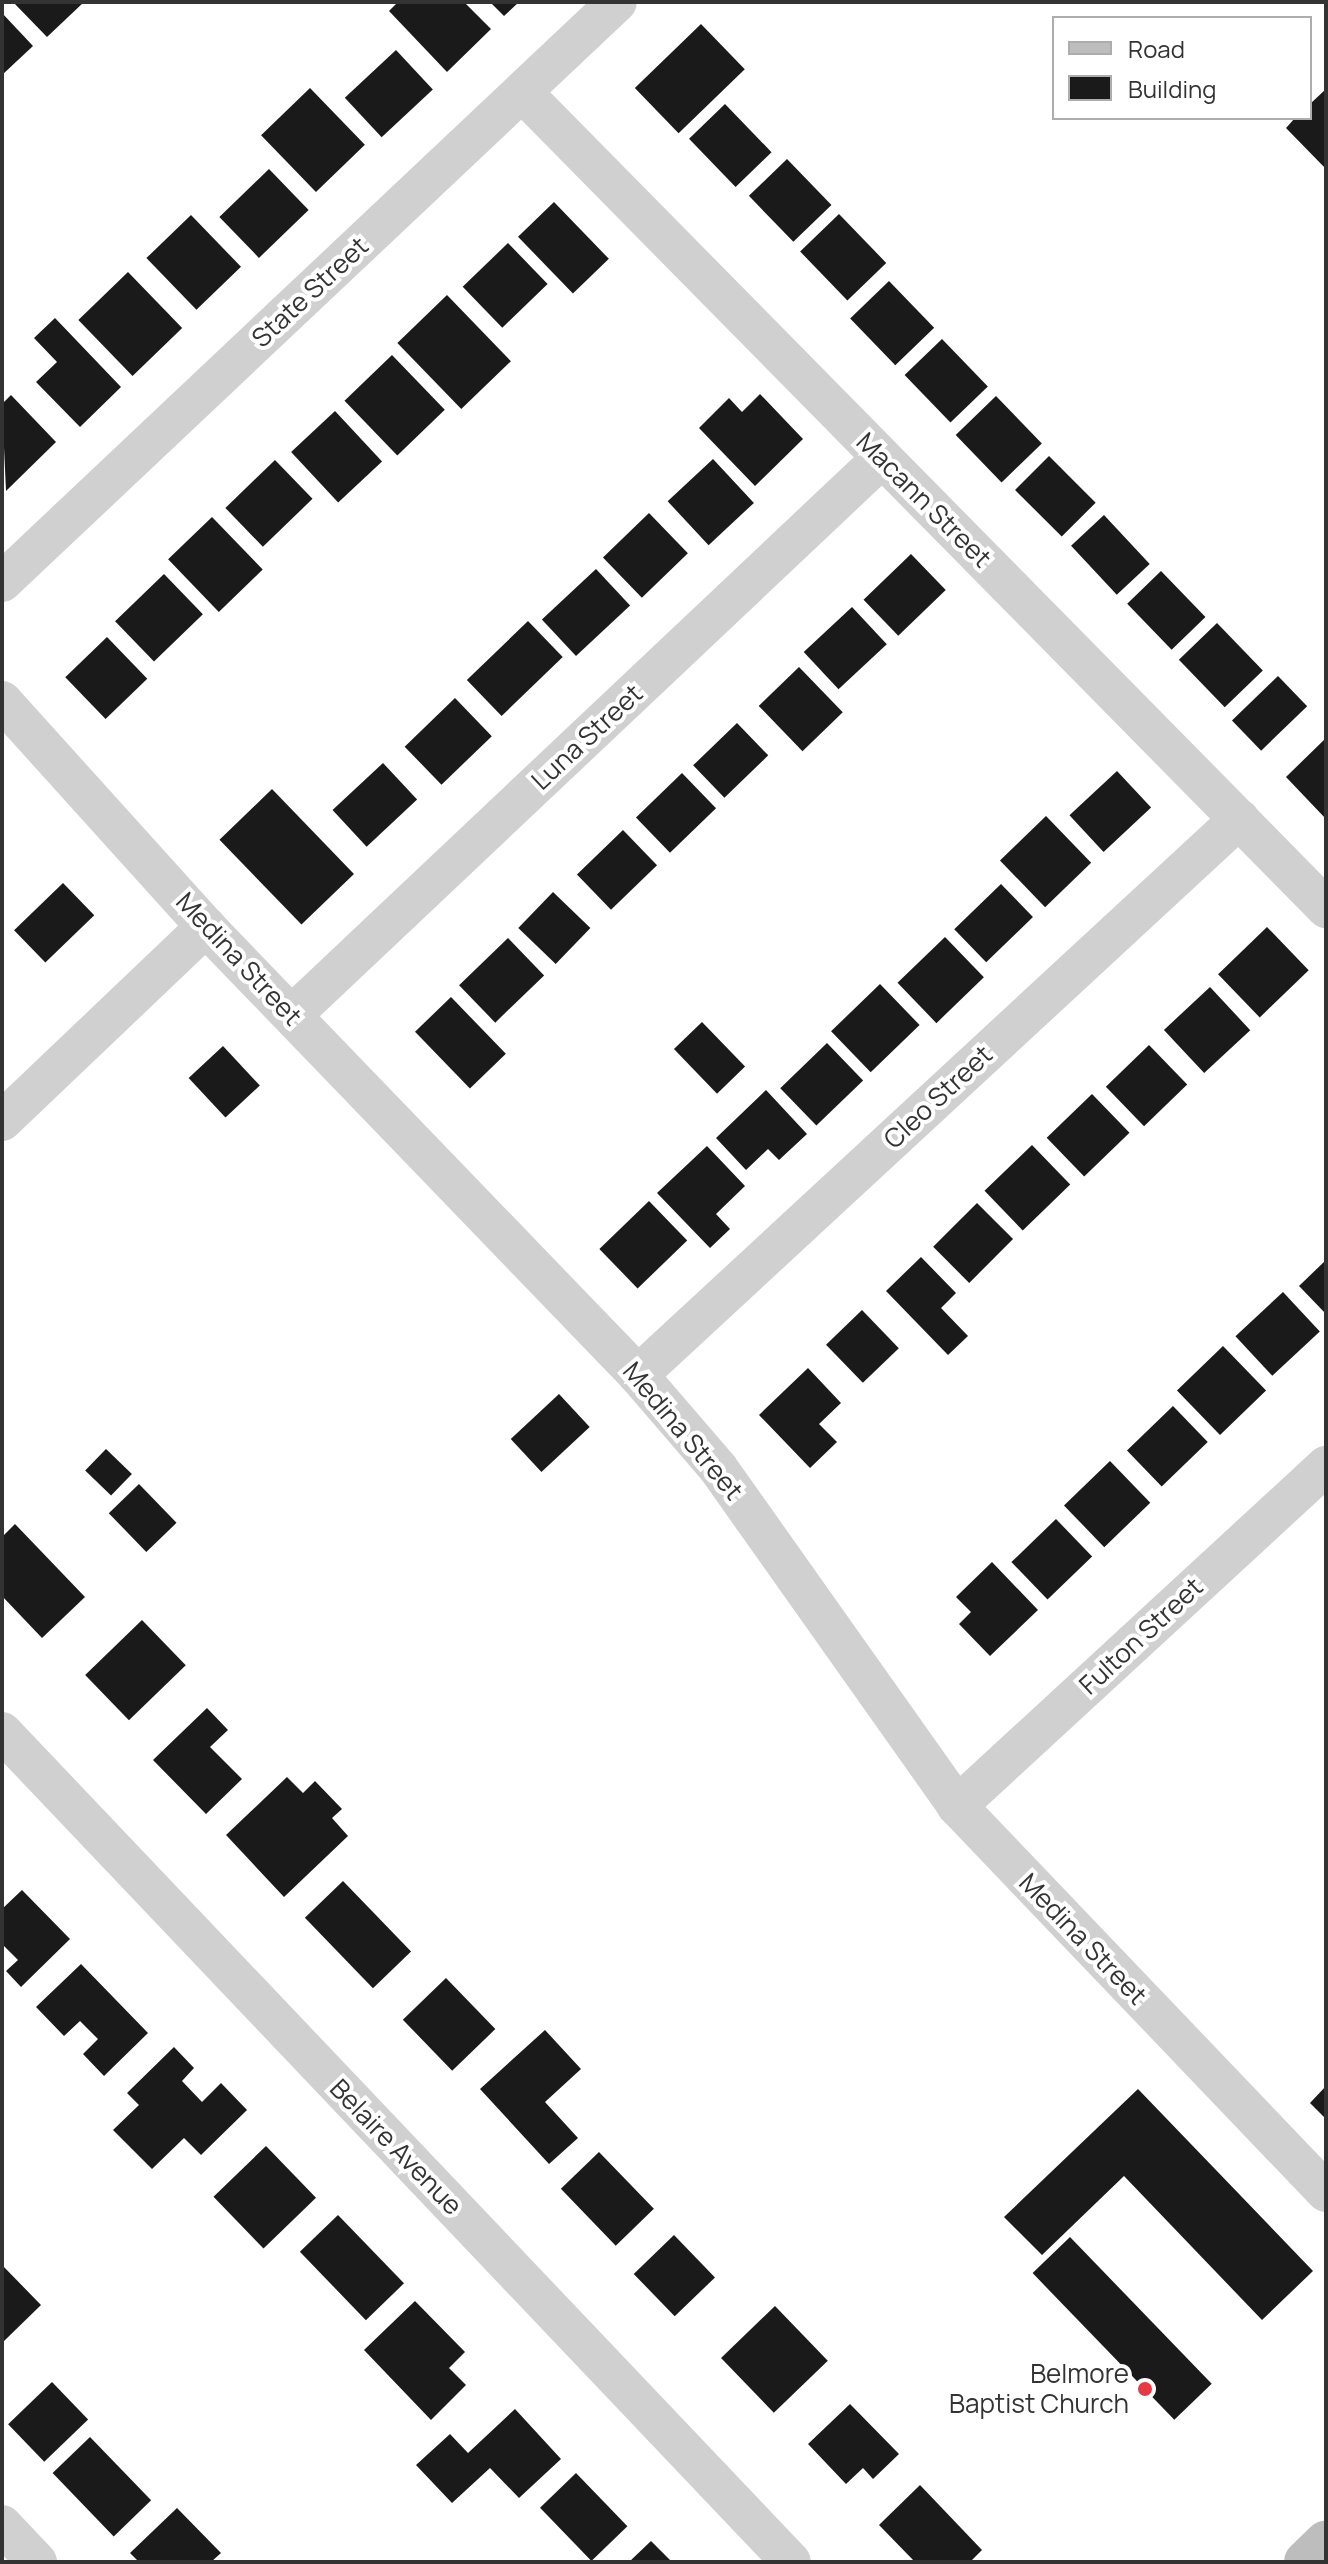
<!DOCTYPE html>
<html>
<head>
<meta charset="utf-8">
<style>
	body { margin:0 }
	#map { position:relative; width:1328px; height:2564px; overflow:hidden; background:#fff; font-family:Manrope,sans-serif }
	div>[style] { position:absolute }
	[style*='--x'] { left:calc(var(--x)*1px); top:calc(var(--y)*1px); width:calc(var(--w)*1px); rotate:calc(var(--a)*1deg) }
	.building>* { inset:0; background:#1a1a1a; transform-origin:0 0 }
	.minor>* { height:40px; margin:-20px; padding:0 20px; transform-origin:20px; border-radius:20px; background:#d0d0d0 }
	.secondary>* { height:44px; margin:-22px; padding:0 22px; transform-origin:22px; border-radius:22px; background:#bdbdbd }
	.dots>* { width:22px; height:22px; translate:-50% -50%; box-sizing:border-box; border:4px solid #fff; border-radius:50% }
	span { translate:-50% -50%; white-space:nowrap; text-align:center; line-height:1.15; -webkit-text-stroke:8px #fff; paint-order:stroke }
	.street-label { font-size:26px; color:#333 }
	.poi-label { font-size:26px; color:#333 }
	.right { translate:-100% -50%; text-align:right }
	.frame { position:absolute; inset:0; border:4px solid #333; pointer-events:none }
	.legend { position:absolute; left:1052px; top:16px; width:260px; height:104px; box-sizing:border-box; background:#fff; border:2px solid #adadad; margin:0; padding:10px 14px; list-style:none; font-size:24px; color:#333 }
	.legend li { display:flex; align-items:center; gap:16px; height:40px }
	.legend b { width:40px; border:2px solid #adadad }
</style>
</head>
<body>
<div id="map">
	<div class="building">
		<i style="clip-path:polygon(13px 2px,84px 2px,47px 37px)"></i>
		<i style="clip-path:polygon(398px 2px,464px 2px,491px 29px,447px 72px,389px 11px)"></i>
		<i style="clip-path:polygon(490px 2px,519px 2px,504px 16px)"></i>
		<i style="clip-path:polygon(2px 13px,33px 46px,2px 75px)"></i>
		<i style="left:701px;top:24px;width:63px;height:92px;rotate:46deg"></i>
		<i style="left:396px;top:50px;width:54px;height:70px;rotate:47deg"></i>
		<i style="left:310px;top:88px;width:79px;height:68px;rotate:46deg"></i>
		<i style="clip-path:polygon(1326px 89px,1326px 169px,1286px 128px,1295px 118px,1310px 118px,1310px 104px)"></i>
		<i style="left:725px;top:104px;width:67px;height:50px;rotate:46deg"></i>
		<i style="left:787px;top:159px;width:64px;height:53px;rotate:46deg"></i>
		<i style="left:269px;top:169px;width:57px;height:69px;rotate:46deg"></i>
		<i style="left:554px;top:202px;width:79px;height:50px;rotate:46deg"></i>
		<i style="left:839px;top:214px;width:68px;height:54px;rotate:46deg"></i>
		<i style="left:191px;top:215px;width:72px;height:62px;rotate:46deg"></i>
		<i style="left:508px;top:243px;width:57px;height:63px;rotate:46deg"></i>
		<i style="left:128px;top:272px;width:78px;height:69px;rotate:46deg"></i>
		<i style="left:889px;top:281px;width:65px;height:54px;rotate:46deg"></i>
		<i style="left:447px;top:295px;width:92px;height:69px;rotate:46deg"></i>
		<i style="clip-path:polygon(55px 318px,121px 387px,80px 427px,36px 382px,57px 362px,34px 338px)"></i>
		<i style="left:942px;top:339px;width:66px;height:52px;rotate:46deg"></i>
		<i style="left:392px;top:355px;width:76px;height:66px;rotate:46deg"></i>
		<i style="clip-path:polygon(760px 394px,803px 439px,755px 486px,699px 428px,729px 398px,742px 412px)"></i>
		<i style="clip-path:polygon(11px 395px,56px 442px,6px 491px,2px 404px)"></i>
		<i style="left:996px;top:396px;width:66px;height:56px;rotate:46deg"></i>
		<i style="left:335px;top:411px;width:69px;height:60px;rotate:47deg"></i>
		<i style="left:1049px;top:456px;width:66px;height:48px;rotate:45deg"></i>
		<i style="left:713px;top:459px;width:60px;height:62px;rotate:47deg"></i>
		<i style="left:275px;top:460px;width:54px;height:69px;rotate:46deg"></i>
		<i style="left:649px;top:513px;width:56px;height:64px;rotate:46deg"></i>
		<i style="left:1104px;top:515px;width:67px;height:45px;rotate:47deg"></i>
		<i style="left:212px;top:517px;width:73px;height:61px;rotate:46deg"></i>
		<i style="left:911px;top:554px;width:50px;height:66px;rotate:46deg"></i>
		<i style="left:596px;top:569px;width:50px;height:74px;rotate:47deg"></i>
		<i style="left:1161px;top:571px;width:64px;height:47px;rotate:46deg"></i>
		<i style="left:164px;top:574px;width:56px;height:68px;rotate:46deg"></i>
		<i style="left:852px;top:607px;width:51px;height:66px;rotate:47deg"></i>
		<i style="left:528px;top:621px;width:50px;height:85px;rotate:46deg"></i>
		<i style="left:1217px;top:623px;width:66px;height:53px;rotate:46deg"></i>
		<i style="left:107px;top:637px;width:58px;height:58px;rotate:46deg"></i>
		<i style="left:799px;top:667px;width:63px;height:56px;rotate:46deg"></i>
		<i style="left:1278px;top:676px;width:42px;height:64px;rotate:46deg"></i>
		<i style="left:455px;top:698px;width:53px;height:70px;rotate:46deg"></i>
		<i style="left:737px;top:723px;width:45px;height:61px;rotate:46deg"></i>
		<i style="clip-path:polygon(1326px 738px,1326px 819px,1286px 777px)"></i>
		<i style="left:383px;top:763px;width:50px;height:69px;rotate:47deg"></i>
		<i style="left:1117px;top:771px;width:50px;height:65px;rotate:47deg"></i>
		<i style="left:682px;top:773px;width:49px;height:64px;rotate:46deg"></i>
		<i style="left:272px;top:789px;width:118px;height:73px;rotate:46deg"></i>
		<i style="left:1046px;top:816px;width:65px;height:64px;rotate:46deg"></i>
		<i style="left:623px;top:830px;width:49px;height:64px;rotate:46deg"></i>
		<i style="left:63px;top:883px;width:45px;height:68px;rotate:46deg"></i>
		<i style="left:1001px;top:884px;width:46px;height:65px;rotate:46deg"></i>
		<i style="left:553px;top:892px;width:52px;height:50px;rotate:44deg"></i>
		<i style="left:1267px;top:927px;width:60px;height:68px;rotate:46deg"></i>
		<i style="left:945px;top:937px;width:56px;height:66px;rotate:46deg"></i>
		<i style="left:508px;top:938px;width:52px;height:68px;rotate:46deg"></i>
		<i style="left:880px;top:984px;width:57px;height:68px;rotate:46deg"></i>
		<i style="left:1210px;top:987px;width:59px;height:63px;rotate:47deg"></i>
		<i style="left:451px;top:997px;width:79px;height:50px;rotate:46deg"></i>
		<i style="left:702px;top:1022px;width:62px;height:39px;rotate:46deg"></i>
		<i style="left:827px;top:1043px;width:52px;height:65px;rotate:46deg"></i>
		<i style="left:1149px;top:1045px;width:55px;height:60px;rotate:46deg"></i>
		<i style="left:223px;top:1046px;width:54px;height:47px;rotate:47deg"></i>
		<i style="clip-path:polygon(766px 1090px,807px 1134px,779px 1160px,768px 1149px,746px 1170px,716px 1138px)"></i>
		<i style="left:1092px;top:1094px;width:54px;height:63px;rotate:46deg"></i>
		<i style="left:1032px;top:1145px;width:55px;height:66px;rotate:46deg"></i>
		<i style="clip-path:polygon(707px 1146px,745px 1186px,716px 1214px,730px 1229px,710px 1248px,657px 1193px)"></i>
		<i style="left:649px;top:1201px;width:55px;height:69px;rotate:46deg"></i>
		<i style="left:977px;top:1203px;width:51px;height:62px;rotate:45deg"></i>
		<i style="clip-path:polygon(921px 1257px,956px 1293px,941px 1308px,968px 1336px,948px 1355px,886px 1291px)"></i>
		<i style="clip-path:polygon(1326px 1260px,1326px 1314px,1299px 1286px)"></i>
		<i style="left:1283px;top:1292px;width:54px;height:65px;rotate:47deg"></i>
		<i style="left:862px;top:1310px;width:53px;height:50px;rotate:46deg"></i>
		<i style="left:1223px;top:1346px;width:62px;height:64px;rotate:46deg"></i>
		<i style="clip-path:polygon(808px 1368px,841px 1403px,819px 1424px,837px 1442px,810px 1468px,759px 1415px)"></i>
		<i style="left:559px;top:1394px;width:45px;height:66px;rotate:47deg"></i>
		<i style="left:1173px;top:1406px;width:50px;height:64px;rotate:46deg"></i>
		<i style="left:106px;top:1449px;width:36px;height:30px;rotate:44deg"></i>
		<i style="left:1110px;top:1461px;width:58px;height:64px;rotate:46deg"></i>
		<i style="left:139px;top:1484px;width:54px;height:42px;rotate:46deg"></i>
		<i style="left:1056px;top:1519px;width:52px;height:62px;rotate:46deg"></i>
		<i style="clip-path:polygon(15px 1524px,85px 1597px,42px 1638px,2px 1596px,2px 1537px)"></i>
		<i style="clip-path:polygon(992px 1562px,1038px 1610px,990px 1656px,959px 1624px,971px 1612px,956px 1597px)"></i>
		<i style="left:142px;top:1620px;width:63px;height:79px;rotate:46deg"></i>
		<i style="clip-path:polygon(207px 1708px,228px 1730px,210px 1747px,242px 1779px,206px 1814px,153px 1760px)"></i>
		<i style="clip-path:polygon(287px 1777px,303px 1793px,315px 1781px,342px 1809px,332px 1818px,348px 1836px,284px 1897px,226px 1835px)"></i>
		<i style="left:343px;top:1881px;width:98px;height:53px;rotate:46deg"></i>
		<i style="clip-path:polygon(22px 1890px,70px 1939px,21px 1987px,6px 1971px,18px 1960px,2px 1944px,2px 1909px)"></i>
		<i style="clip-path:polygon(81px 1964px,148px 2033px,104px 2076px,83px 2054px,98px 2039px,80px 2021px,64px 2036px,36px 2007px)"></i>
		<i style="left:446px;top:1978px;width:71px;height:60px;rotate:46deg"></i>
		<i style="clip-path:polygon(545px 2030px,581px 2069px,545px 2102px,578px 2138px,549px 2164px,480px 2089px)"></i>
		<i style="clip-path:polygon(174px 2047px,194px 2068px,182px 2081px,202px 2102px,221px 2083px,247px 2110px,201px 2155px,184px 2138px,152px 2169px,113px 2130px,139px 2105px,127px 2093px)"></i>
		<i style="clip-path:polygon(1326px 2086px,1326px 2119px,1310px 2103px)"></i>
		<i style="clip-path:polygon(1138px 2089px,1313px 2271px,1262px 2320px,1124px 2176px,1042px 2255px,1004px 2217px)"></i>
		<i style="left:266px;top:2146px;width:72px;height:73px;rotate:46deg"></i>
		<i style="left:599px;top:2152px;width:79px;height:53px;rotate:46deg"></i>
		<i style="left:338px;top:2215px;width:95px;height:53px;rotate:46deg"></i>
		<i style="left:674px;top:2235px;width:59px;height:56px;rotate:46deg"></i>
		<i style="left:1070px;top:2237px;width:204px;height:52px;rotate:46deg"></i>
		<i style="clip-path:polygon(2px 2265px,41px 2305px,2px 2343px)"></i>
		<i style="clip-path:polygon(415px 2301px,465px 2352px,449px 2368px,466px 2385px,431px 2420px,364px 2350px)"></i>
		<i style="left:775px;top:2306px;width:76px;height:75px;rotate:46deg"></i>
		<i style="left:52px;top:2382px;width:52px;height:61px;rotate:46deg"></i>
		<i style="clip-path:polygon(850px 2404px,899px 2454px,873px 2479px,863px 2468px,846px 2484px,808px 2444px)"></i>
		<i style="clip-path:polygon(515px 2409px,561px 2459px,519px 2498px,490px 2468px,452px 2503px,416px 2465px,450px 2434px,468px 2453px)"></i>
		<i style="left:90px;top:2437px;width:88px;height:52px;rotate:46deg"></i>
		<i style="left:576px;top:2473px;width:74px;height:50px;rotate:46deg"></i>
		<i style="clip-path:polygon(920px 2485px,982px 2550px,970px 2562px,915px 2562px,879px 2525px)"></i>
		<i style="clip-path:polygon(177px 2508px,221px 2553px,211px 2562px,139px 2562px,130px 2553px)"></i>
		<i style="clip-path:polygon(651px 2541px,672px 2562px,629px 2562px)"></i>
	</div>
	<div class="minor">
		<i style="--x:522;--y:92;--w:1146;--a:45.42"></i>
		<i style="--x:2;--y:582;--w:845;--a:-43.32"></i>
		<i style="--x:2;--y:701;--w:304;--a:47.9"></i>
		<i style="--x:206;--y:927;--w:622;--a:46.04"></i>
		<i style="--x:638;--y:1375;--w:123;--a:49.3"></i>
		<i style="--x:718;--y:1468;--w:414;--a:54.7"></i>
		<i style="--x:957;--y:1806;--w:534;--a:46.29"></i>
		<i style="--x:292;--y:1015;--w:811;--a:-43.35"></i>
		<i style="--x:2;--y:1121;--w:282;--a:-43.6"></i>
		<i style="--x:638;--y:1375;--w:819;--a:-42.77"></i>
		<i style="--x:2;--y:1732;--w:1145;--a:46.45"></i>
		<i style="--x:957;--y:1806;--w:502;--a:-42.66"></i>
		<i style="--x:2;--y:2525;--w:51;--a:46.6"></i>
	</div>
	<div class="secondary">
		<i style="--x:1306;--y:2562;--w:28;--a:-44"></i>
	</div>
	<div class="dots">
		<i style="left:1145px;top:2389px;background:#e63946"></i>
	</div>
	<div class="street-label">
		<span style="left:310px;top:292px;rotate:-43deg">State Street</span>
		<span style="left:924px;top:500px;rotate:45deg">Macann Street</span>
		<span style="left:587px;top:737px;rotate:-43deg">Luna Street</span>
		<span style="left:239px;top:959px;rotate:47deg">Medina Street</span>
		<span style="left:938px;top:1097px;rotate:-43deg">Cleo Street</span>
		<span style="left:683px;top:1431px;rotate:50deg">Medina Street</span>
		<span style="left:1141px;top:1636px;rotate:-43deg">Fulton Street</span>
		<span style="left:1083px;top:1939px;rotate:46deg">Medina Street</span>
		<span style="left:396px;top:2147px;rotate:46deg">Belaire Avenue</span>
	</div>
	<div class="poi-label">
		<span class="right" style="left:1129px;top:2389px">Belmore<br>Baptist Church</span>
	</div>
	<div class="frame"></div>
	<ul class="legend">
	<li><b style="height:10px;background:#bdbdbd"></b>Road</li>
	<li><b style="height:22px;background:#1a1a1a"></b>Building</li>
	</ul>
</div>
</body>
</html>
